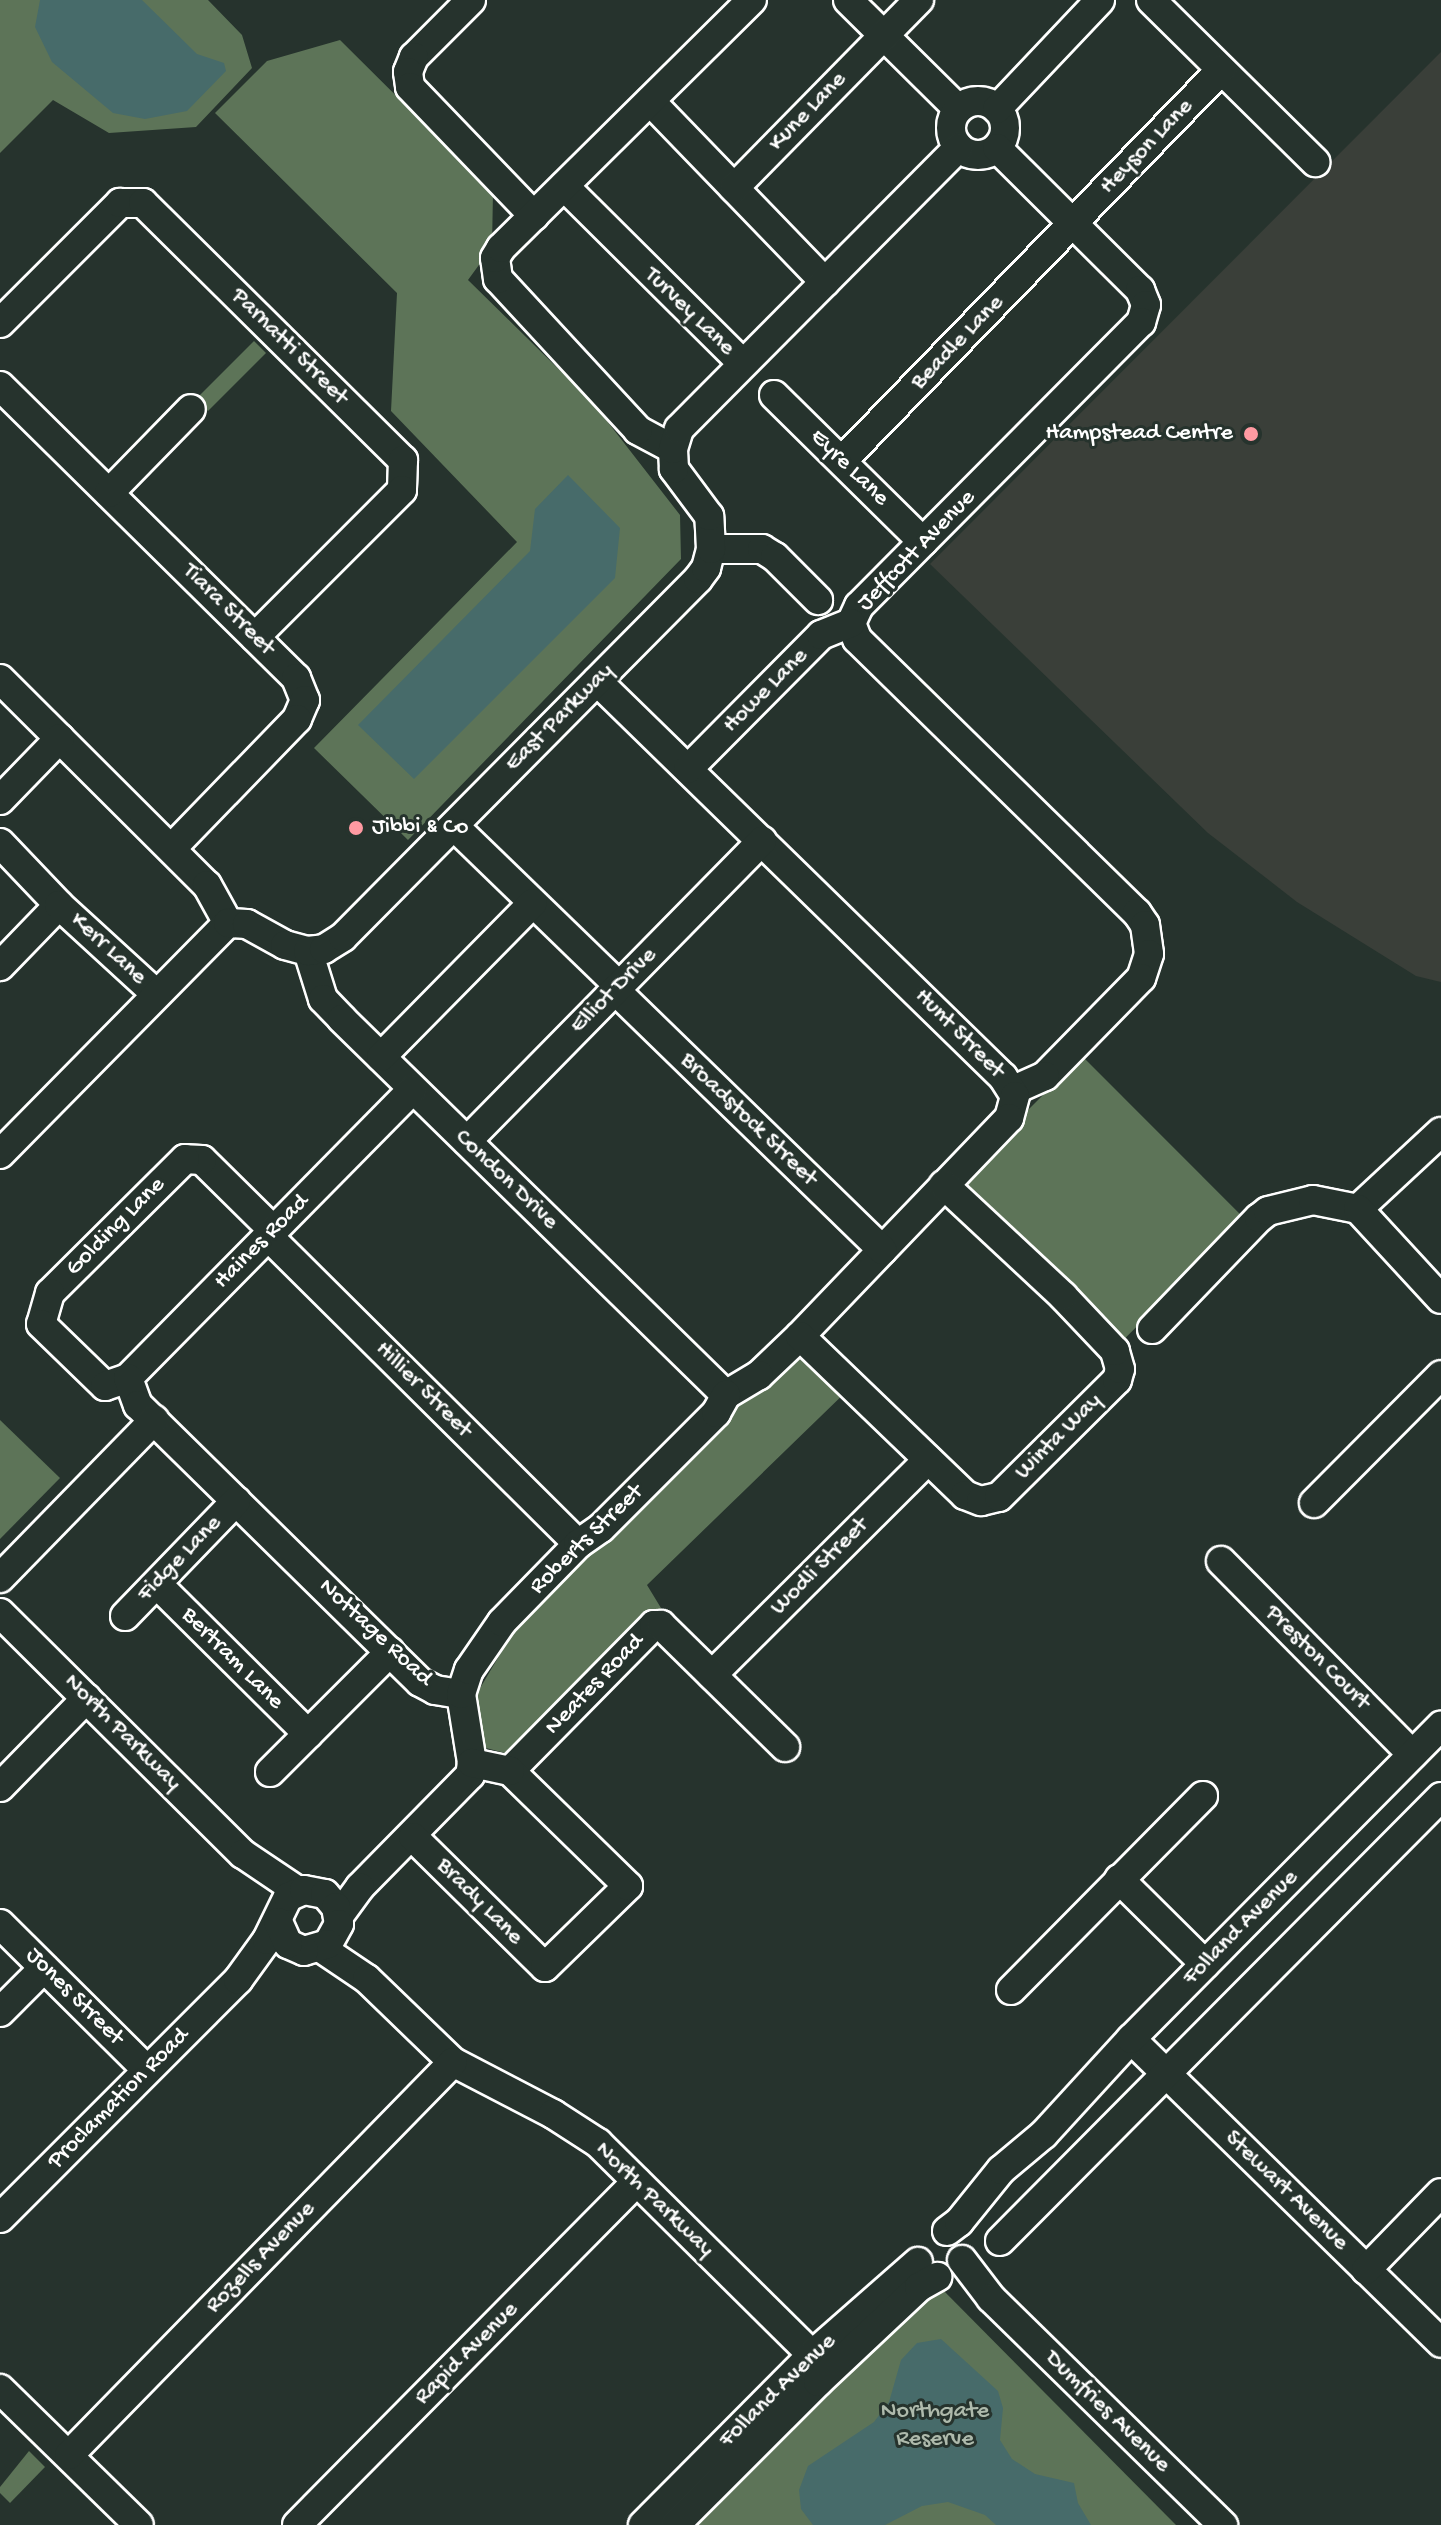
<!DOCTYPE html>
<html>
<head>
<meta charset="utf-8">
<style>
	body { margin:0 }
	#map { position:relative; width:1441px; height:2525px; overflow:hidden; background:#26332d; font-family:"Gochi Hand",sans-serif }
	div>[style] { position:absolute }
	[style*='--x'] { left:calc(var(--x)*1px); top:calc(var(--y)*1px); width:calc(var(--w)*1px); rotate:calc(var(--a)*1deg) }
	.built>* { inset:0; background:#3a3f39 }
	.green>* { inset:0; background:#5d7458; transform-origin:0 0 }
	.water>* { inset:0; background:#476b6a }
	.roads { filter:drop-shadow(2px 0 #fff) drop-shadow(-2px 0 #fff) drop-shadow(0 2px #fff) drop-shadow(0 -2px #fff) }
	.minor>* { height:28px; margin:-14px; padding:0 14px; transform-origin:14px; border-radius:14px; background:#26332d }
	.minor>.ring { margin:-14px; padding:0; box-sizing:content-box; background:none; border:28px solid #26332d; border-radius:50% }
	.dots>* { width:22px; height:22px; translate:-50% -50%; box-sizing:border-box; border:4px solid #26332d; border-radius:50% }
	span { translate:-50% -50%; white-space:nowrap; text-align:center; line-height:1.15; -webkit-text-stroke:6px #26332d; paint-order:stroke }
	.street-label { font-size:24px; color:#fff }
	.poi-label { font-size:24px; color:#fff }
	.right { translate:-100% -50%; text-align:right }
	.left { translate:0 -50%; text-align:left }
	.park-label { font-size:24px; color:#aebaac }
</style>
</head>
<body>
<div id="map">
	<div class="built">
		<i style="clip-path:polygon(1441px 52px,1441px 982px,1416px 976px,1297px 902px,1208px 833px,930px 564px)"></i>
	</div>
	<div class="green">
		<i style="clip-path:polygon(0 0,208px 0,242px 35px,252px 68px,196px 127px,109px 133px,53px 100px,0 153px)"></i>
		<i style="clip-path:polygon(340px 40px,493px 192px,492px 247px,468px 280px,593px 403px,680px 515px,681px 559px,408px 840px,314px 748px,517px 542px,391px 411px,397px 293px,215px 113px,267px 61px)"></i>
		<i style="left:254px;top:341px;width:17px;height:82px;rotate:45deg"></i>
		<i style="left:1082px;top:1056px;width:230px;height:186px;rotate:45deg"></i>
		<i style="clip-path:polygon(803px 1338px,852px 1386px,647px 1585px,661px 1608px,509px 1754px,482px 1747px,476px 1695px,515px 1629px,586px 1551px)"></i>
		<i style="clip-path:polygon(0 1420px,60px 1478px,0 1539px)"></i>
		<i style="clip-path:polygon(938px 2285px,1176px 2525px,690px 2525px)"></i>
		<i style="clip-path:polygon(29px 2451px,45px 2467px,10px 2503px,0 2493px,0 2487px)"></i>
	</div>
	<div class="water">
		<i style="clip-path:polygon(40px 0,142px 0,197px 54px,224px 63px,226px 71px,187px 111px,145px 119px,113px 113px,52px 62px,35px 27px)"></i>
		<i style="clip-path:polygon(568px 475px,620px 528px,615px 578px,414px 779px,358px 725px,530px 551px,535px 509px)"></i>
		<i style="clip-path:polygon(941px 2339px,998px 2391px,1003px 2408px,1000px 2440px,1012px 2459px,1035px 2474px,1074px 2483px,1078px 2503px,1091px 2525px,996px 2525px,985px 2515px,948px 2502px,922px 2506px,885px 2525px,813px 2525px,801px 2509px,799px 2490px,808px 2466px,874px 2422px,889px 2402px,901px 2360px,917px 2343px)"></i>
	</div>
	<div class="roads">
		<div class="minor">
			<i style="--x:471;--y:0;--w:81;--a:135"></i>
			<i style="--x:414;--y:57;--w:16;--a:112"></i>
			<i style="--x:408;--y:72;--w:15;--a:82"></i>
			<i style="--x:410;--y:87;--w:179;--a:46.1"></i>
			<i style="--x:848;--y:0;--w:155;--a:44.7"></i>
			<i style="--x:1151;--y:0;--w:231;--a:44.6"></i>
			<i style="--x:650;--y:101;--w:252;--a:46"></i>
			<i class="ring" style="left:951px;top:101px;width:26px;height:26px"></i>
			<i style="--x:997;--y:109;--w:150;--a:-46.6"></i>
			<i style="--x:997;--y:148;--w:202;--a:44.8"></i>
			<i style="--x:1140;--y:290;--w:16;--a:68"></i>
			<i style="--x:1146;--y:305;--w:18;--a:106"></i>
			<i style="--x:1141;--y:322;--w:400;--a:134.8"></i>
			<i style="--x:859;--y:606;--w:19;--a:115"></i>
			<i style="--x:851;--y:623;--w:17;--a:69"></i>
			<i style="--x:857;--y:639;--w:392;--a:44.4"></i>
			<i style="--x:1137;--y:913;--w:14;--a:56"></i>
			<i style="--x:1145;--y:925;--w:29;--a:82"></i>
			<i style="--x:1149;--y:954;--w:25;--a:108"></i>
			<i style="--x:1141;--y:978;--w:137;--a:134.4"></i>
			<i style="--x:1045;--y:1076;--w:35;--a:156"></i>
			<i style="--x:564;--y:186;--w:252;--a:44.8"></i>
			<i style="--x:734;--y:188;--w:264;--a:-45.5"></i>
			<i style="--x:0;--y:323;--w:170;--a:-45"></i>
			<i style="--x:120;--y:203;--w:23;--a:0"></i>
			<i style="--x:143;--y:203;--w:366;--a:44.7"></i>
			<i style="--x:403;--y:460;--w:30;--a:92"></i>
			<i style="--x:402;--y:490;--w:208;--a:135"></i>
			<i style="--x:0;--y:386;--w:416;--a:44.6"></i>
			<i style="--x:296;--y:678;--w:24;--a:68"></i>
			<i style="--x:305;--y:700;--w:21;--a:113"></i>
			<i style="--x:297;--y:719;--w:180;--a:134.1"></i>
			<i style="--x:774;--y:395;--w:209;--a:44.6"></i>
			<i style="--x:673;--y:449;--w:40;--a:-152"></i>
			<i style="--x:638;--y:430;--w:206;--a:-132.8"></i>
			<i style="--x:498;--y:279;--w:21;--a:-98"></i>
			<i style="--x:495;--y:258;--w:12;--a:-59"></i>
			<i style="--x:501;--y:248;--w:353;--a:-44.7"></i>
			<i style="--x:842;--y:461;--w:545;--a:-45.89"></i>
			<i style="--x:109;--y:493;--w:117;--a:-45.7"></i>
			<i style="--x:711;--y:549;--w:51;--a:0"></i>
			<i style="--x:762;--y:549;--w:15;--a:32"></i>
			<i style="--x:775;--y:557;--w:61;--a:45"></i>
			<i style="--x:0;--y:679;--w:292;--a:44.9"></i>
			<i style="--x:207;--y:885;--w:43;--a:61.1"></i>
			<i style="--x:597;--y:681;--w:567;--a:44.29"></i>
			<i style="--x:1003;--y:1077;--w:22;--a:58"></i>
			<i style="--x:1015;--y:1096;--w:23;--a:105"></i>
			<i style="--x:1009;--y:1118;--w:302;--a:133.8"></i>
			<i style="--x:800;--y:1336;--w:57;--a:136.4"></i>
			<i style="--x:759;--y:1375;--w:39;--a:149"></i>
			<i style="--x:688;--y:769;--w:189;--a:-45.2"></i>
			<i style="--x:821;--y:635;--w:32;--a:-22"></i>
			<i style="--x:0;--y:800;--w:86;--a:-45.9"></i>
			<i style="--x:454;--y:826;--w:230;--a:44.1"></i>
			<i style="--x:0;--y:843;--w:86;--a:46.4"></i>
			<i style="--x:59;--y:905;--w:85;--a:134"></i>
			<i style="--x:59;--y:905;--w:132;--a:42.5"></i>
			<i style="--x:308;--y:951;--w:50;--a:72.6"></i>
			<i style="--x:323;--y:999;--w:28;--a:46"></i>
			<i style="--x:342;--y:1019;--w:537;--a:44.4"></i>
			<i style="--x:615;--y:990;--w:373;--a:44.2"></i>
			<i style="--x:381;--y:1057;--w:216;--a:-45.4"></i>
			<i style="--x:467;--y:1141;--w:421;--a:-45.5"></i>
			<i style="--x:0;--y:1154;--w:325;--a:-45.4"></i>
			<i style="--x:228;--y:923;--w:19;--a:3"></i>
			<i style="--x:247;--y:924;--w:43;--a:28.9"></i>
			<i style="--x:285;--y:945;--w:24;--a:15"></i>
			<i style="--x:308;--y:951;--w:16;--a:-7"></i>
			<i style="--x:324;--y:949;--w:22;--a:-32"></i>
			<i style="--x:343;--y:937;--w:504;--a:-45.24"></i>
			<i style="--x:698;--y:579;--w:14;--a:-54"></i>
			<i style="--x:706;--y:568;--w:20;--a:-75"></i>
			<i style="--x:711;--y:549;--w:33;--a:-93"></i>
			<i style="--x:709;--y:516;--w:59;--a:-126.7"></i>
			<i style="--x:674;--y:469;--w:20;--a:-93"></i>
			<i style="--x:673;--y:449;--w:21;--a:-73"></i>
			<i style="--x:679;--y:429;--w:397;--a:-45.2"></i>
			<i style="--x:1358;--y:1209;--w:113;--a:-42.9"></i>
			<i style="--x:274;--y:1231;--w:101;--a:-135.4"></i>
			<i style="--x:202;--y:1160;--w:17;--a:-177"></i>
			<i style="--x:185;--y:1159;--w:190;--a:135.2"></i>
			<i style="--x:50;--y:1293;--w:32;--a:106"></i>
			<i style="--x:41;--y:1324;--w:89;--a:44.1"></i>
			<i style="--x:105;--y:1386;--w:24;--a:-19"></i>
			<i style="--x:128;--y:1378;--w:199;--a:-45.4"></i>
			<i style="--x:268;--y:1236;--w:206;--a:-45.4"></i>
			<i style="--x:268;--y:1236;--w:437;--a:44.8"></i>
			<i style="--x:1152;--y:1329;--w:154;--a:-46.1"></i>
			<i style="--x:1259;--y:1218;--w:11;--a:-38"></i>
			<i style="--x:1268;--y:1211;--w:46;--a:-13.7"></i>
			<i style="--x:1313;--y:1200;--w:46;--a:11.3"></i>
			<i style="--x:1358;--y:1209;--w:122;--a:47.3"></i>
			<i style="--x:800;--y:1336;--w:229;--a:43.9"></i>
			<i style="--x:965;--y:1495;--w:17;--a:21"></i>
			<i style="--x:981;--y:1501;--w:18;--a:-13"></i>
			<i style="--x:999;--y:1497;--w:166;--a:-44.8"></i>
			<i style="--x:1117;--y:1380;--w:11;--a:-75"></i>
			<i style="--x:1120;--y:1369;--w:19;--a:-106"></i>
			<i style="--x:1115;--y:1351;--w:76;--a:-133.4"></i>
			<i style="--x:1063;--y:1296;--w:163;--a:-137"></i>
			<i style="--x:128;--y:1378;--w:29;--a:70"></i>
			<i style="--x:138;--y:1405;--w:395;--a:44.5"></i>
			<i style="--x:420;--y:1682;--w:17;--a:28"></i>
			<i style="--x:435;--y:1690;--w:26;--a:9"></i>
			<i style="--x:461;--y:1694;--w:70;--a:80.9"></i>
			<i style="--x:472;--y:1763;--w:12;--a:99"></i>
			<i style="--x:470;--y:1775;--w:157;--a:134.5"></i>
			<i style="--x:360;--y:1887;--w:36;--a:126"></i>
			<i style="--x:1314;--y:1503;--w:180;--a:-45.2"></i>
			<i style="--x:1221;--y:1561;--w:272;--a:45.3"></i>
			<i style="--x:0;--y:1578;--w:221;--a:-45.7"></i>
			<i style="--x:157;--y:1584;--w:213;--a:44.8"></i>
			<i style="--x:0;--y:1613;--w:342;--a:44.8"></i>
			<i style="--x:243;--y:1854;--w:66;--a:33.9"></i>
			<i style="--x:125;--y:1616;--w:160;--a:-46"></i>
			<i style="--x:712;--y:1675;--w:305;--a:-44.9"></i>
			<i style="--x:461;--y:1694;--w:25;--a:-72"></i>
			<i style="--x:469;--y:1670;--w:58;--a:-55.5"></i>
			<i style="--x:502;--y:1622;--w:109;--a:-45.7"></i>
			<i style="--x:578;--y:1544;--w:28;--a:-35"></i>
			<i style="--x:601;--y:1528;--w:163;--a:-45"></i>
			<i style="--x:716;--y:1413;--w:21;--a:-61"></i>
			<i style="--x:510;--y:1771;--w:205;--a:-45.4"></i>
			<i style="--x:654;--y:1625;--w:7;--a:0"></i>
			<i style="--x:661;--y:1625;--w:174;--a:44.5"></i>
			<i style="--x:270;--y:1772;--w:170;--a:-45"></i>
			<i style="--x:0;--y:1787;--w:124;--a:-45.7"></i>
			<i style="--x:413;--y:1837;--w:185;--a:44.6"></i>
			<i style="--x:545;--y:1967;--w:116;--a:-44.3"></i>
			<i style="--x:628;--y:1886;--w:165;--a:-135.7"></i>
			<i style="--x:510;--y:1771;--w:39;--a:-168"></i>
			<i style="--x:1119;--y:1879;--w:121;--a:44.7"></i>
			<i style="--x:0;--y:1924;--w:207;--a:44.8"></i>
			<i style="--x:321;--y:1948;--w:55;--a:34"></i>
			<i style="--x:367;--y:1979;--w:120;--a:44"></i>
			<i style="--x:453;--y:2062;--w:113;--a:27.5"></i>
			<i style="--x:553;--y:2114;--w:54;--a:32.8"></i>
			<i style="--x:598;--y:2143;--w:301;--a:44.7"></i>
			<i style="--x:1011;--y:1990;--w:273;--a:-45.3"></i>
			<i style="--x:0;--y:2012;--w:62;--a:-45"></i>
			<i style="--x:1131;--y:2039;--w:434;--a:44.4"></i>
			<i style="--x:0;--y:2218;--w:337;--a:-45"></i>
			<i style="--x:238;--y:1980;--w:49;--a:-54.1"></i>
			<i style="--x:267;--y:1940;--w:48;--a:-64"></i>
			<i style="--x:288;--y:1897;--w:17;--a:-24"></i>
			<i style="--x:304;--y:1890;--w:21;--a:11"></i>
			<i style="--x:325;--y:1894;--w:17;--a:50"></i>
			<i style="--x:336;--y:1907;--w:17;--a:80"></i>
			<i style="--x:339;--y:1924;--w:23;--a:119"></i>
			<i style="--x:328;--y:1944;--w:25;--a:164"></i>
			<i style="--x:304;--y:1951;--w:17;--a:-156"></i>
			<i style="--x:288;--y:1944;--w:24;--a:-114"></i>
			<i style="--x:947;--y:2231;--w:15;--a:-37"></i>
			<i style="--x:959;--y:2222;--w:67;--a:-51.1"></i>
			<i style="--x:1001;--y:2170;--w:56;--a:-39.9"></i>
			<i style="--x:1044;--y:2134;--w:129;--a:-47.5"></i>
			<i style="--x:1131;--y:2039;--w:441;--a:-45.3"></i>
			<i style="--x:1000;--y:2241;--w:626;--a:-45.19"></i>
			<i style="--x:962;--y:2260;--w:48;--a:52.7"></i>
			<i style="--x:991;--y:2298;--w:325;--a:44.4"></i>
			<i style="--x:1366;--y:2270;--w:107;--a:-45.8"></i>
			<i style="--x:0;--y:2389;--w:194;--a:44.4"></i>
			<i style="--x:69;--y:2455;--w:549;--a:-45.66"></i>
			<i style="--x:297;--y:2525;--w:483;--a:-45.3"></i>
			<i style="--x:643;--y:2525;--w:240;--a:-45.2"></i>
			<i style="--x:812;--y:2355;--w:141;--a:-41.3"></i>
			<i style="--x:675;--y:2525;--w:202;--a:-45"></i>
			<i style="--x:818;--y:2382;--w:139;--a:-43.2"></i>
			<i style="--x:919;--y:2287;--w:21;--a:-29"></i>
		</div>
	</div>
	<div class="dots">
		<i style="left:1251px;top:434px;background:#ff9aa2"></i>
		<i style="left:356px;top:828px;background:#ff9aa2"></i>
	</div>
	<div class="street-label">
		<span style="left:808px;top:112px;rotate:-46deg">Kune Lane</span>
		<span style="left:1147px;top:147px;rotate:-46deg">Heyson Lane</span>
		<span style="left:689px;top:312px;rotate:44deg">Turvey Lane</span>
		<span style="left:958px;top:343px;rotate:-46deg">Beadle Lane</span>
		<span style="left:289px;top:347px;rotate:45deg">Parnatti Street</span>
		<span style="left:849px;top:468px;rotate:44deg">Eyre Lane</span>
		<span style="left:917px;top:551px;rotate:-46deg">Jeffcott Avenue</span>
		<span style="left:228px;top:610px;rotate:45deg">Tiara Street</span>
		<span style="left:766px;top:691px;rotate:-45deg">Howe Lane</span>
		<span style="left:560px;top:718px;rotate:-45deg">East Parkway</span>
		<span style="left:108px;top:949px;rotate:43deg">Kerr Lane</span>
		<span style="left:614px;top:991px;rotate:-45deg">Elliot Drive</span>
		<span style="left:959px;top:1034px;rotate:45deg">Hunt Street</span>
		<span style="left:748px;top:1120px;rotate:44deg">Broadstock Street</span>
		<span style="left:506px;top:1180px;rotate:44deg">Condon Drive</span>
		<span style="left:116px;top:1227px;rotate:-45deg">Golding Lane</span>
		<span style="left:262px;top:1242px;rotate:-45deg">Haines Road</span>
		<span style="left:423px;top:1390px;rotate:45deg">Hillier Street</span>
		<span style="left:1059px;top:1437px;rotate:-45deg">Winta Way</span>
		<span style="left:587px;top:1540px;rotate:-44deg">Roberts Street</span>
		<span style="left:180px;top:1559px;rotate:-46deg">Fidge Lane</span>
		<span style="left:820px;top:1567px;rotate:-45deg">Wodli Street</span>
		<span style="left:375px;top:1633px;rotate:43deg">Nottage Road</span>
		<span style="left:1317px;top:1658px;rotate:45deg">Preston Court</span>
		<span style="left:232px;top:1659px;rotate:45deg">Bertram Lane</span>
		<span style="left:595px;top:1685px;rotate:-46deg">Neates Road</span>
		<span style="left:122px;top:1733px;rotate:45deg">North Parkway</span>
		<span style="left:479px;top:1902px;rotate:45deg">Brady Lane</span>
		<span style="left:1241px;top:1928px;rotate:-45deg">Folland Avenue</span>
		<span style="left:74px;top:1997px;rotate:45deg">Jones Street</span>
		<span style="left:119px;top:2099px;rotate:-45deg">Proclamation Road</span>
		<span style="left:1286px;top:2191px;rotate:44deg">Stewart Avenue</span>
		<span style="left:654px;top:2200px;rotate:44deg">North Parkway</span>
		<span style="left:261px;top:2258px;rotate:-46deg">Rozells Avenue</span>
		<span style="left:467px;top:2354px;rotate:-45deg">Rapid Avenue</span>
		<span style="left:778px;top:2391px;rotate:-44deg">Folland Avenue</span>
		<span style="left:1107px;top:2412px;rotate:44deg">Dumfries Avenue</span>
	</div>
	<div class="poi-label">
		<span class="right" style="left:1233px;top:434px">Hampstead Centre</span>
		<span class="left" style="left:372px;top:828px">Jibbi &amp; Co</span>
	</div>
	<div class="park-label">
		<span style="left:935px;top:2426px">Northgate<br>Reserve</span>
	</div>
</div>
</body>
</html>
